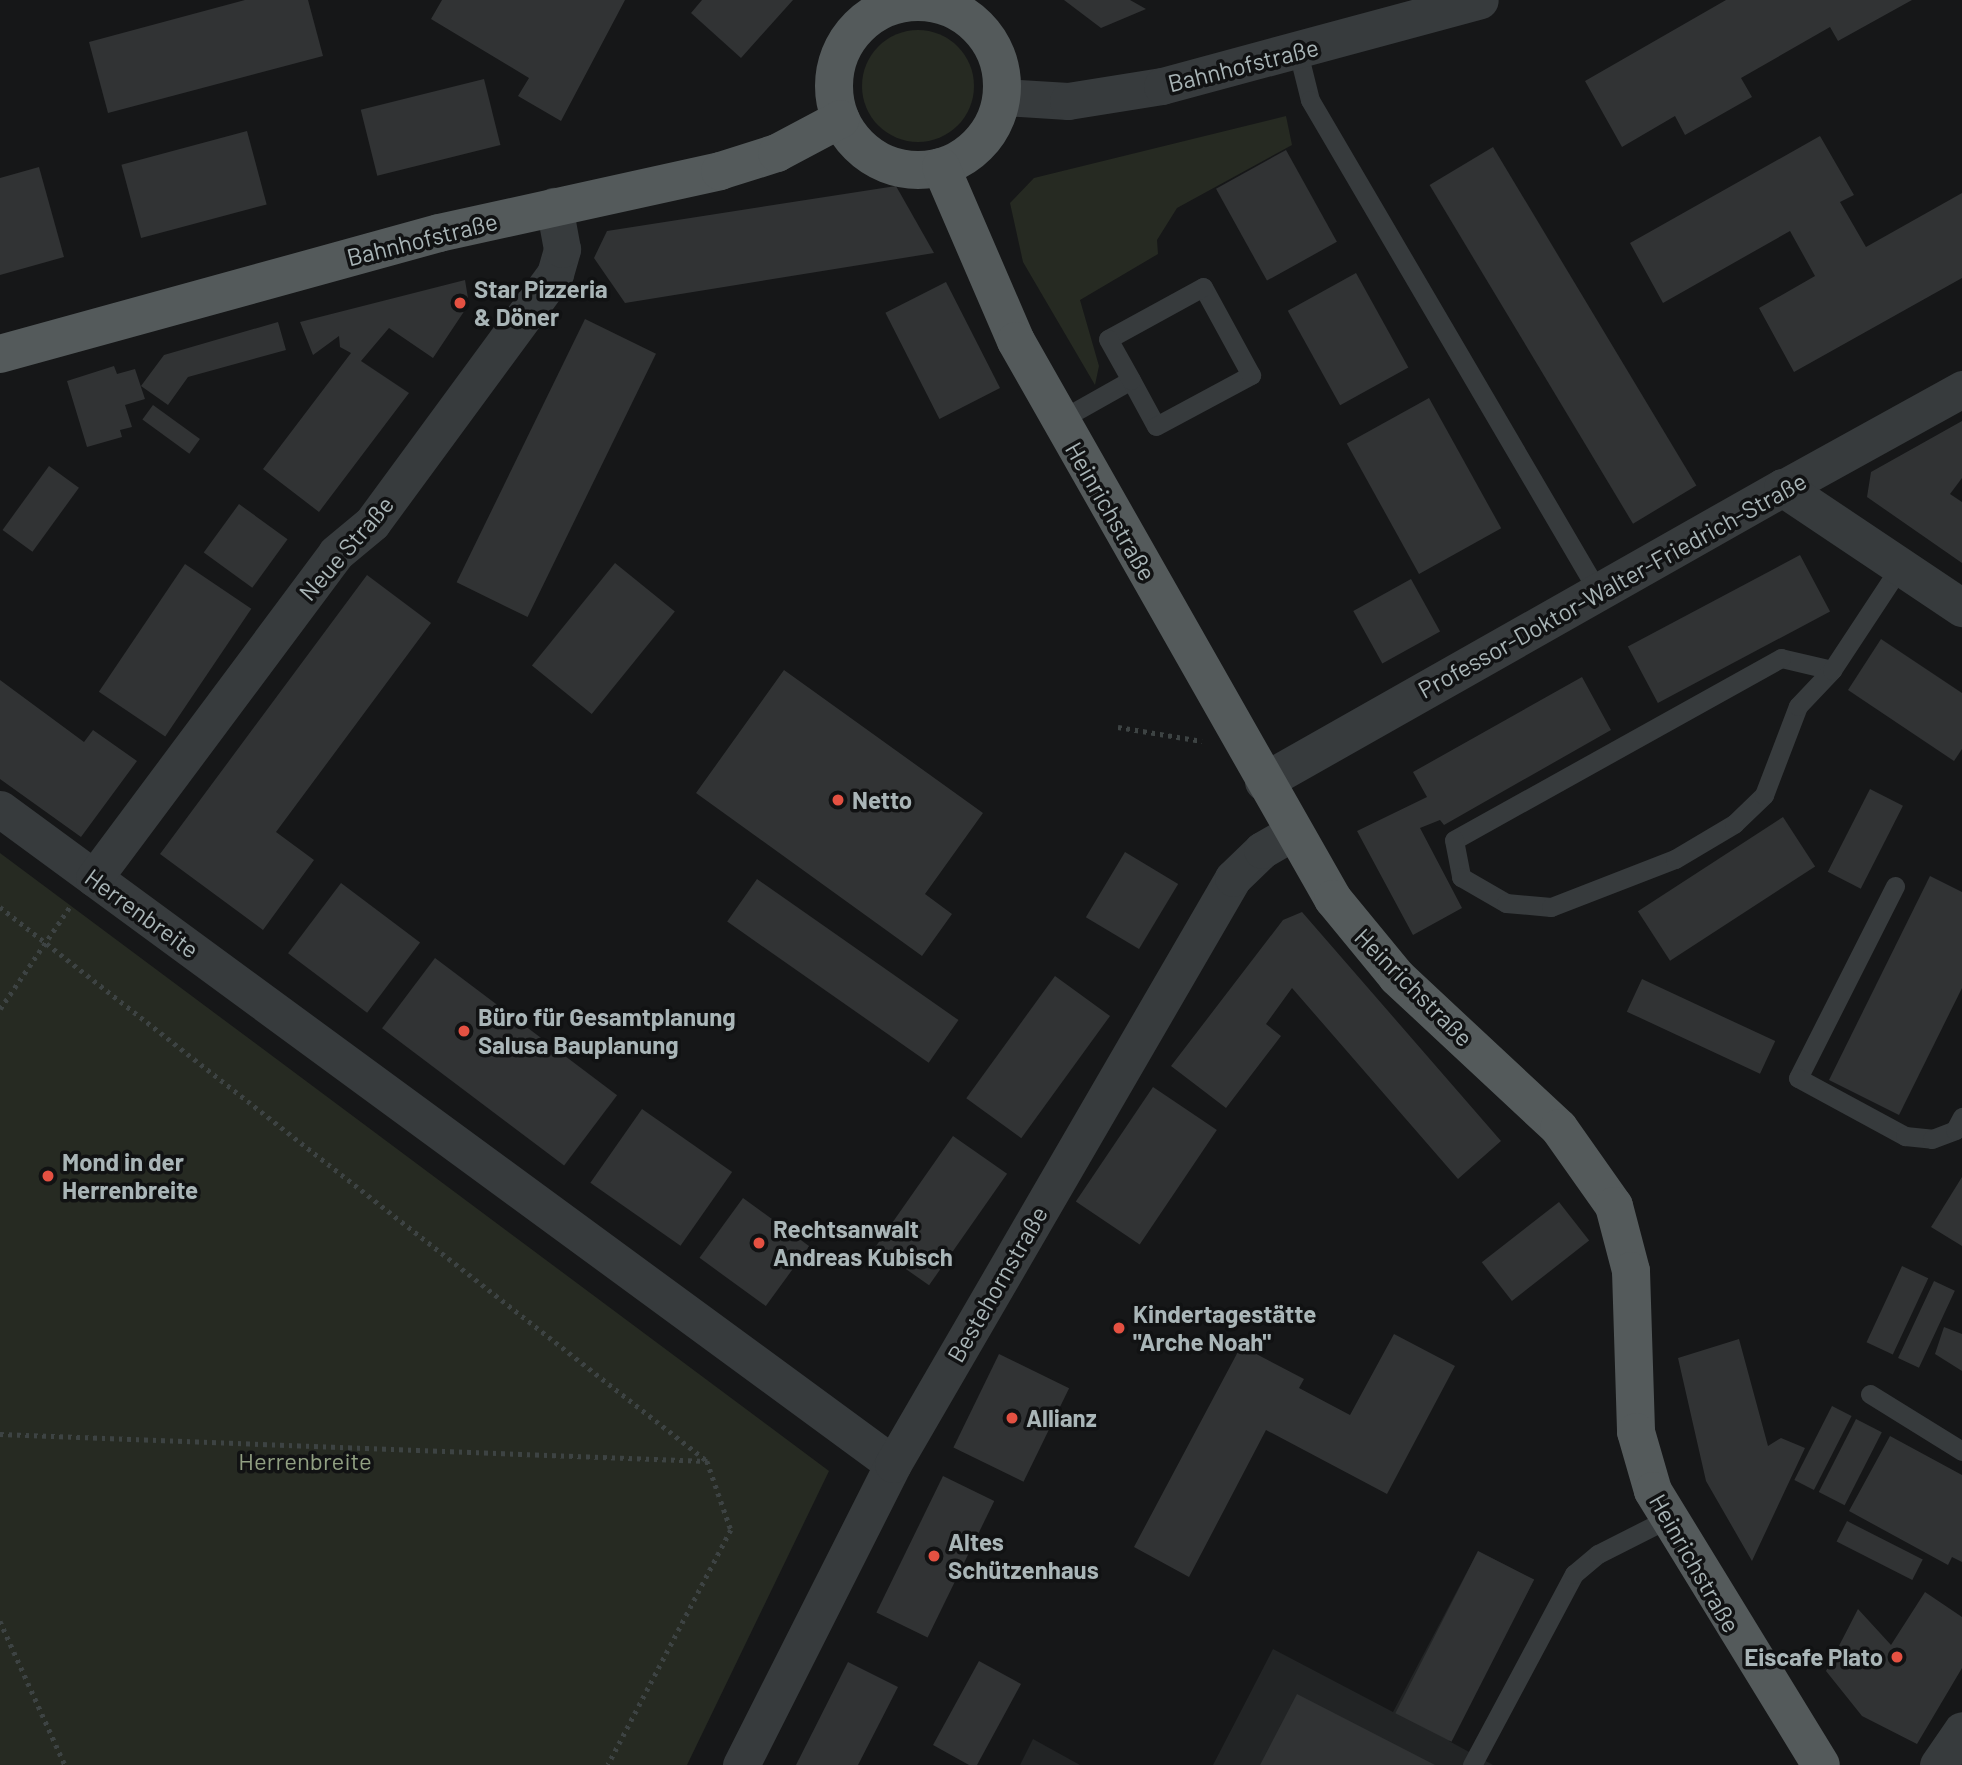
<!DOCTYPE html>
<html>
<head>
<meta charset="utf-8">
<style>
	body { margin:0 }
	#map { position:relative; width:1962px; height:1765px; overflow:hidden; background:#161718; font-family:Barlow,sans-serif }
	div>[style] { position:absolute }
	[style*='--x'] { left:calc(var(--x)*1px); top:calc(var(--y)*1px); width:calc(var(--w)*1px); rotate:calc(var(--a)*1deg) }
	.built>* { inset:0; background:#222425 }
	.green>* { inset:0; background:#262a22 }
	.round { border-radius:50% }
	.building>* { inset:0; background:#313334; transform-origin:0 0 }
	.path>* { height:4.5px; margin-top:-2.25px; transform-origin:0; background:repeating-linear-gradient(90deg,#3d4343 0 3.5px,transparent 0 8.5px) }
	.service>* { height:19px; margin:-9.5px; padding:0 9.5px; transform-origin:9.5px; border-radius:9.5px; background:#373b3d }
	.minor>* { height:37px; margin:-18.5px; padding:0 18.5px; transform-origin:18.5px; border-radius:18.5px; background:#373b3d }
	.tertiary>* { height:38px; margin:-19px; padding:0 19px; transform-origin:19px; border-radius:19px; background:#373b3d }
	.primary>* { height:38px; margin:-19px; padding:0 19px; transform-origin:19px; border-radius:19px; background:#545a5b }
	.primary>.ring { margin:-19px; padding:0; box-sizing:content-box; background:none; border:38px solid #545a5b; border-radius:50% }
	.dots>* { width:19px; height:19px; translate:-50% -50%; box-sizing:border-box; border:4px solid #111213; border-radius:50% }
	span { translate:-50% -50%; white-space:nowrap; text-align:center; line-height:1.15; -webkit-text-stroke:7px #111213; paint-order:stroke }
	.street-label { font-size:24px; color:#a9b5b7 }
	.poi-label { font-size:24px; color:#a9b5b7; font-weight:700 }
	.left { translate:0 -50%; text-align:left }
	.right { translate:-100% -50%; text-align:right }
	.park-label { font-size:24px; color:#91a082 }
</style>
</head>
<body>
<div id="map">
	<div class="built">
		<i style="clip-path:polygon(1478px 1551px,1534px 1580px,1449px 1741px,1493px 1765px,1213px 1765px,1273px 1649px,1393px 1712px)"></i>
		<i style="clip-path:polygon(1033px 1739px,1080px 1765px,1020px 1765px)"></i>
	</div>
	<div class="green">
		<i class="round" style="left:862px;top:30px;width:112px;height:112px"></i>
		<i style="clip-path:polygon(1286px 116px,1292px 145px,1177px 208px,1157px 240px,1158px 254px,1080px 300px,1099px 366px,1095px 385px,1023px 262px,1010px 203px,1034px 178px)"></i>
		<i style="clip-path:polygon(0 853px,829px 1471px,687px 1765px,0 1765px)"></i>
	</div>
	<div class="building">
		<i style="clip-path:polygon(245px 0,308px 0,323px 56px,108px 113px,89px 42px)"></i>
		<i style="clip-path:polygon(442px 0,625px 0,561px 121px,518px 96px,529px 78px,431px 19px)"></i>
		<i style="clip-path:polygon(702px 0,793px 0,741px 58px,691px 13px)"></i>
		<i style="clip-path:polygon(1064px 0,1130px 0,1146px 9px,1101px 28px)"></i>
		<i style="clip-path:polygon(1726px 0,1912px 0,1838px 41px,1830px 27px,1741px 78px,1752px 97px,1685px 135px,1675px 116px,1622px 147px,1585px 81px)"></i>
		<i style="left:484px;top:79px;width:68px;height:127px;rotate:76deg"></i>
		<i style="left:247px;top:131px;width:76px;height:130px;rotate:75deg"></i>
		<i style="clip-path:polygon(1820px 136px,1854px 195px,1840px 202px,1866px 247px,1962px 193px,1962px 278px,1794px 372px,1759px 308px,1815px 276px,1790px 231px,1663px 303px,1630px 243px)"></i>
		<i style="left:1493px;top:147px;width:395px;height:74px;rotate:59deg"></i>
		<i style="left:1286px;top:150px;width:105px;height:80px;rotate:61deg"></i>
		<i style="clip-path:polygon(39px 167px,64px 257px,0 275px,0 178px)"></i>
		<i style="clip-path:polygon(896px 186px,934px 253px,625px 303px,594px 258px,607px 231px)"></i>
		<i style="left:1356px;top:273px;width:108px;height:78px;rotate:61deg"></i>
		<i style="clip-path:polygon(465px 280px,469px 304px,433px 358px,389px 328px,361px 361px,409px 393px,319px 512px,263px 469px,351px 353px,340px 347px,339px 336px,313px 355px,300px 322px)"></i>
		<i style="left:946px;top:282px;width:119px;height:68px;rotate:63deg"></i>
		<i style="left:585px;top:319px;width:79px;height:293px;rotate:26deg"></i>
		<i style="clip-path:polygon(278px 322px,286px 350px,188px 377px,168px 405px,141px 386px,164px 355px)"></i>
		<i style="clip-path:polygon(114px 366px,117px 374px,135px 369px,145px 399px,125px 405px,132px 427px,120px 430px,122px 437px,87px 447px,67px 381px)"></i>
		<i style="left:1429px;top:398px;width:149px;height:94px;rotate:61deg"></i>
		<i style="left:153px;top:405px;width:58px;height:18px;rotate:36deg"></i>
		<i style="clip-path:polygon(1962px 421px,1962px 478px,1950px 494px,1962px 502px,1962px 563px,1867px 497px,1871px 472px)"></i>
		<i style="left:49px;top:466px;width:37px;height:79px;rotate:36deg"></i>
		<i style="left:239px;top:504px;width:60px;height:60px;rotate:36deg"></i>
		<i style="left:1800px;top:555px;width:64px;height:195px;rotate:62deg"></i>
		<i style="left:615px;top:563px;width:77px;height:132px;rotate:39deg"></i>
		<i style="left:185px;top:564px;width:80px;height:154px;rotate:34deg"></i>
		<i style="clip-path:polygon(367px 575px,431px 623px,276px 832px,314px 860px,263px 930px,160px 854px)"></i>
		<i style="left:1411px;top:579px;width:60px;height:66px;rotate:61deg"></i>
		<i style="clip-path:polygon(1881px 639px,1962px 693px,1962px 749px,1954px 761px,1848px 690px)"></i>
		<i style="clip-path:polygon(784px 670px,983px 813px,925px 894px,952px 914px,922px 956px,696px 793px)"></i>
		<i style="clip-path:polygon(1582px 677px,1611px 730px,1444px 825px,1440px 820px,1420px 828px,1462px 908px,1413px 935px,1357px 831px,1427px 797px,1413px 772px)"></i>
		<i style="clip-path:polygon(0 680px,84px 742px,93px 730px,137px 761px,81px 837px,0 779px)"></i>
		<i style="left:1870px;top:789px;width:37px;height:93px;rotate:27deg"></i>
		<i style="left:1783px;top:817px;width:59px;height:173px;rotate:57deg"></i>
		<i style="left:1125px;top:852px;width:62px;height:76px;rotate:31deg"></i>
		<i style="clip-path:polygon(1930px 876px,1962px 892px,1962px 988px,1899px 1115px,1829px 1080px)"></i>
		<i style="left:757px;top:879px;width:246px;height:52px;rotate:35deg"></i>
		<i style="left:341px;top:883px;width:99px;height:88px;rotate:37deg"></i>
		<i style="clip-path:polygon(1302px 912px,1501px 1141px,1458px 1179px,1292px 988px,1266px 1024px,1281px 1036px,1226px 1108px,1171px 1066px,1283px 920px)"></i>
		<i style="left:435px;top:958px;width:228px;height:88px;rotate:37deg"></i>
		<i style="left:1055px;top:976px;width:68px;height:151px;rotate:36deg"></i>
		<i style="left:1642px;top:979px;width:147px;height:36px;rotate:25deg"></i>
		<i style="left:1153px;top:1087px;width:77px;height:138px;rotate:34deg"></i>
		<i style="left:642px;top:1109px;width:110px;height:90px;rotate:35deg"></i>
		<i style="left:953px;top:1136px;width:66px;height:136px;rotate:35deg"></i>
		<i style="clip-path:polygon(1962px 1177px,1962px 1246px,1931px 1227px)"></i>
		<i style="left:743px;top:1198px;width:82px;height:74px;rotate:36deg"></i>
		<i style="left:1559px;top:1202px;width:49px;height:98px;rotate:52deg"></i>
		<i style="left:1902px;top:1266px;width:29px;height:84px;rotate:25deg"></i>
		<i style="left:1934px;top:1281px;width:23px;height:85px;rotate:25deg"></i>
		<i style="clip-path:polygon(1944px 1327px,1962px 1334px,1962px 1371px,1935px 1354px)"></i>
		<i style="clip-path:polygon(1394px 1334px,1455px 1366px,1387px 1494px,1266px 1430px,1189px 1577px,1134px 1547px,1241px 1346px,1304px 1379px,1299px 1388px,1350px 1415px)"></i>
		<i style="clip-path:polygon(1739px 1339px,1768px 1446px,1781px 1438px,1805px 1448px,1752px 1561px,1706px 1481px,1678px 1358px)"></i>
		<i style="left:999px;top:1354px;width:78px;height:104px;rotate:26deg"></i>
		<i style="left:1832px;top:1406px;width:22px;height:83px;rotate:27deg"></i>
		<i style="left:1856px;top:1419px;width:29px;height:82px;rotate:27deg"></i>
		<i style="clip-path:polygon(1890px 1436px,1962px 1475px,1962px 1562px,1952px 1557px,1948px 1565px,1849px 1511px)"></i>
		<i style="left:943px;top:1476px;width:57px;height:152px;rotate:26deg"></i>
		<i style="left:1847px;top:1521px;width:85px;height:23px;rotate:27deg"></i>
		<i style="left:1478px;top:1551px;width:63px;height:182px;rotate:27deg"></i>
		<i style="clip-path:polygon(1925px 1592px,1962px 1617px,1962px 1668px,1917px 1744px,1862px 1716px,1826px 1671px,1858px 1609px,1891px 1645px)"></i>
		<i style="clip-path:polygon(979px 1661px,1021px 1684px,977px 1765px,969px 1765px,933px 1745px)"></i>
		<i style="clip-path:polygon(848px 1662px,898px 1687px,858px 1765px,796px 1765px)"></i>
		<i style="clip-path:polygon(1297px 1694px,1435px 1765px,1260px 1765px)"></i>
	</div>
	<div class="path">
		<i style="--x:1118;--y:727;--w:85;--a:9.5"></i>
		<i style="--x:0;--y:907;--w:898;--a:38.08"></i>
		<i style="--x:707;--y:1461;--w:73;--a:70.8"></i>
		<i style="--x:731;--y:1530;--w:265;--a:117.6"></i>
		<i style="--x:0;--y:1009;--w:126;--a:-55.7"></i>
		<i style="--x:0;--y:1434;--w:708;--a:2.19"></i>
		<i style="--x:0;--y:1621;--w:158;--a:65.7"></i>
	</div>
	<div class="service">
		<i style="--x:1298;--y:52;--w:49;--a:76"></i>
		<i style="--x:1310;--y:100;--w:574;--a:59.64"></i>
		<i style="--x:1060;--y:420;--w:81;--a:-29.4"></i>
		<i style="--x:1131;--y:380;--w:52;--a:61.5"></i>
		<i style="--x:1156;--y:426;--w:108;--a:-28.2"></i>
		<i style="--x:1251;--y:375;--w:100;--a:-118.6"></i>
		<i style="--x:1203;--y:287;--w:108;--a:151.3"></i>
		<i style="--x:1108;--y:339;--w:47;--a:60.7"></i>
		<i style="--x:1832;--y:670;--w:52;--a:-166.8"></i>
		<i style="--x:1781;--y:658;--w:374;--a:150.9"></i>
		<i style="--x:1454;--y:840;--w:38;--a:79"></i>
		<i style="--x:1461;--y:877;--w:52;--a:30"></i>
		<i style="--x:1506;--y:903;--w:45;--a:5.1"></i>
		<i style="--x:1551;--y:907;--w:133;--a:-21.2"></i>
		<i style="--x:1675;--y:859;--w:69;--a:-30.7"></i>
		<i style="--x:1734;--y:824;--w:42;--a:-44"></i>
		<i style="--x:1764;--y:795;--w:95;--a:-69.1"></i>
		<i style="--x:1798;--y:706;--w:50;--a:-46.6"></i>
		<i style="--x:1832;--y:670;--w:123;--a:-56.6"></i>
		<i style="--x:1895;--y:886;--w:215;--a:116.8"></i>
		<i style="--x:1798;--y:1078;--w:122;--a:28.5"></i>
		<i style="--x:1905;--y:1136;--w:27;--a:6"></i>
		<i style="--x:1932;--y:1139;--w:25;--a:-21"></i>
		<i style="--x:1955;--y:1130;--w:15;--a:-62"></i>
		<i style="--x:1870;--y:1394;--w:108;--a:31.8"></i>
		<i style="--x:1472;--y:1765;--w:217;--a:-61.9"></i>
		<i style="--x:1574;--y:1574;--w:31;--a:-40"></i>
		<i style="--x:1598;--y:1554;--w:77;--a:-26.9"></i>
	</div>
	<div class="minor">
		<i style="--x:914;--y:0;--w:2;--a:90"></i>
		<i style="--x:1002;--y:97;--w:66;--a:3.5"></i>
		<i style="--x:1068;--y:101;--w:95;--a:-9.1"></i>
		<i style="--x:1162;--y:86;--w:329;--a:-15.1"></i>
		<i style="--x:1783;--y:488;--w:205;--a:-28.9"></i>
		<i style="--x:0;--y:809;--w:1107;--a:36.26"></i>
		<i style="--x:94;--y:878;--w:405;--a:-53.3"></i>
		<i style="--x:336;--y:553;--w:47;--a:-39.8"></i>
		<i style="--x:372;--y:523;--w:309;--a:-53.7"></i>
		<i style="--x:555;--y:274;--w:26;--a:-74"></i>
		<i style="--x:562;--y:249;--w:44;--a:-100.5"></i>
		<i style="--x:741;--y:1765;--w:337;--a:-63.2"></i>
		<i style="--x:893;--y:1464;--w:677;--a:-59.88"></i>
		<i style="--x:1233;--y:878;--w:40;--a:-44"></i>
		<i style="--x:1262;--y:850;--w:34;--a:-30"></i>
		<i style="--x:1938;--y:1765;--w:42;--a:-55.6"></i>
	</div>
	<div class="tertiary">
		<i style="--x:1264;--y:782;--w:596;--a:-29.53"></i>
		<i style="--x:1783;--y:488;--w:216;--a:33.8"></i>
	</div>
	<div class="primary">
		<i class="ring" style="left:834px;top:2px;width:130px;height:130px"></i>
		<i style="--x:941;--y:167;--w:189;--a:66.7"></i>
		<i style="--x:1016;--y:341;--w:642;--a:60.4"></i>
		<i style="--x:1333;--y:899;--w:101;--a:50.6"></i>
		<i style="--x:1397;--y:977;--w:221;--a:43"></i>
		<i style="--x:1559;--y:1128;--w:95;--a:54.8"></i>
		<i style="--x:1614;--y:1206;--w:67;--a:75.3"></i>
		<i style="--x:1631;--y:1271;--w:161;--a:88.2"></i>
		<i style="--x:1636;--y:1432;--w:61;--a:73.9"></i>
		<i style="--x:1653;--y:1491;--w:321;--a:58.5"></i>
		<i style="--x:0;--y:354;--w:455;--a:-15.4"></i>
		<i style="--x:439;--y:233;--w:288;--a:-12.4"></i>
		<i style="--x:720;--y:171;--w:60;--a:-17.5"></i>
		<i style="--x:777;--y:153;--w:72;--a:-28"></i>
	</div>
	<div class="dots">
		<i style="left:460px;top:303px;background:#e45142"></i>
		<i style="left:838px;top:800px;background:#e45142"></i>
		<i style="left:464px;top:1031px;background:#e45142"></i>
		<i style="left:48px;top:1176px;background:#e45142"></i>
		<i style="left:759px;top:1243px;background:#e45142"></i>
		<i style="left:1119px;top:1328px;background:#e45142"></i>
		<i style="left:1012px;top:1418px;background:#e45142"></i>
		<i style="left:934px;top:1556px;background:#e45142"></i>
		<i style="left:1897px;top:1657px;background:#e45142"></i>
	</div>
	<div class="street-label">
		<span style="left:1243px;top:65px;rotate:-14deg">Bahnhofstraße</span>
		<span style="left:422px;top:239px;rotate:-14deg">Bahnhofstraße</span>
		<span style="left:1111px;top:511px;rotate:60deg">Heinrichstraße</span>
		<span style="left:346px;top:548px;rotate:-49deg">Neue Straße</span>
		<span style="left:1612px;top:585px;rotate:-29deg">Professor-Doktor-Walter-Friedrich-Straße</span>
		<span style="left:142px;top:913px;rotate:36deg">Herrenbreite</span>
		<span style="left:1414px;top:987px;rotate:45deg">Heinrichstraße</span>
		<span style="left:997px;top:1284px;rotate:-60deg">Bestehornstraße</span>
		<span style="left:1695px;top:1563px;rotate:60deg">Heinrichstraße</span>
	</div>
	<div class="poi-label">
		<span class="left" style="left:474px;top:303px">Star Pizzeria<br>&amp; Döner</span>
		<span class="left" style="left:852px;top:800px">Netto</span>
		<span class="left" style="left:478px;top:1031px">Büro für Gesamtplanung<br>Salusa Bauplanung</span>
		<span class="left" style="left:62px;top:1176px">Mond in der<br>Herrenbreite</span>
		<span class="left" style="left:773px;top:1243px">Rechtsanwalt<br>Andreas Kubisch</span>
		<span class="left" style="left:1133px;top:1328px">Kindertagestätte<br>"Arche Noah"</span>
		<span class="left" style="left:1026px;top:1418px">Allianz</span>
		<span class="left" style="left:948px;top:1556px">Altes<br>Schützenhaus</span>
		<span class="right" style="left:1883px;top:1657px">Eiscafe Plato</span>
	</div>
	<div class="park-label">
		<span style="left:305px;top:1461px">Herrenbreite</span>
	</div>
</div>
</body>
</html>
